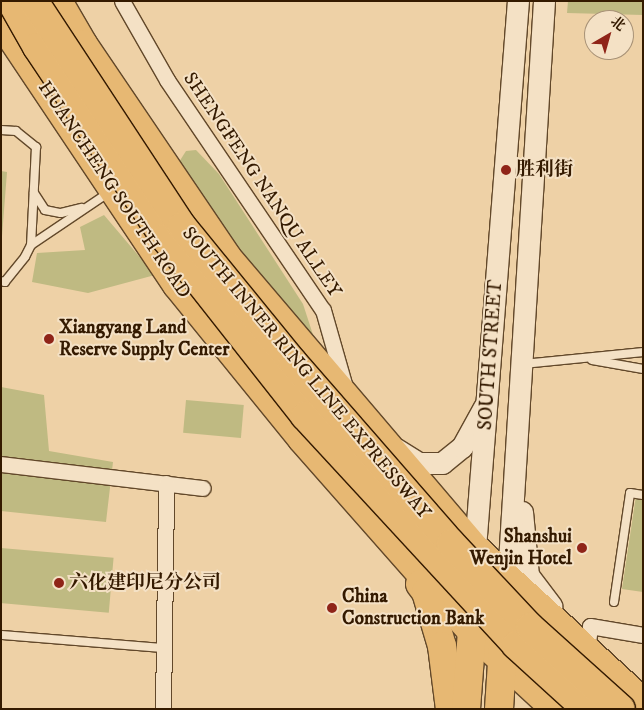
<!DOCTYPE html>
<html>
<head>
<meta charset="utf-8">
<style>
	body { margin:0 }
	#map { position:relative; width:644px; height:710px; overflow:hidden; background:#eed1a6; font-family:"IM FELL DW Pica","Noto Serif SC",serif }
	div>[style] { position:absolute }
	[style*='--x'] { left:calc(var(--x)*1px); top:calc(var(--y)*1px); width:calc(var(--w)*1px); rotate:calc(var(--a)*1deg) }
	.green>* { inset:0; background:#bfba82; transform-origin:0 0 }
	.roads { filter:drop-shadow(1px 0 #62482a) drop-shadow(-1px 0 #62482a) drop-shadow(0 1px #62482a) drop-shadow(0 -1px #62482a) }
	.lane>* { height:8px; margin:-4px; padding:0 4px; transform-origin:4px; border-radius:4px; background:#f4e1c5 }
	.street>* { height:15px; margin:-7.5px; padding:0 7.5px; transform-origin:7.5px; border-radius:7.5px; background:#f4e1c5 }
	.secondary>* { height:21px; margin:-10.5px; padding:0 10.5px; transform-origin:10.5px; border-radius:10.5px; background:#f4e1c5 }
	.highway>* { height:28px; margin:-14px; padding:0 14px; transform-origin:14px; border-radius:14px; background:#e7b873 }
	.bridges { filter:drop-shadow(1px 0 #341a00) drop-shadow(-1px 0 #341a00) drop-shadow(0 1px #341a00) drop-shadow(0 -1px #341a00) }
	.highway-bridge>* { height:28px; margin:-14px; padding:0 14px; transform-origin:14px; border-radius:14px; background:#e7b873 }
	.dots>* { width:14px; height:14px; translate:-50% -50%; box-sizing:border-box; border:2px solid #f4e1c5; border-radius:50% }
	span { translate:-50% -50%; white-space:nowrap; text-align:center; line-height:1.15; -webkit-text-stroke:4px #f4e1c5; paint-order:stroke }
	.poi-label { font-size:19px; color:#341a00; font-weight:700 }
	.left { translate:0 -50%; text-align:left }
	.right { translate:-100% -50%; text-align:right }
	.street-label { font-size:19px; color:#341a00 }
	.frame { position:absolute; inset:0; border:2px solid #341a00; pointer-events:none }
	.north { position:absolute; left:584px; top:10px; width:50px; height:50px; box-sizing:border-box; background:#f4e1c5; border:1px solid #a79176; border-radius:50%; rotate:38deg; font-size:14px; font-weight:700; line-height:20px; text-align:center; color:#341a00 }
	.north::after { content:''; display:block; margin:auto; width:18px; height:22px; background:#8f2418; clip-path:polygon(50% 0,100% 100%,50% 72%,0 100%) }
</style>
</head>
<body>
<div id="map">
	<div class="green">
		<i style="clip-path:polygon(568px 1px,643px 1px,643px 15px,567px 13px)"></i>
		<i style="clip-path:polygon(196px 150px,219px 174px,303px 304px,316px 344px,269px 291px,179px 162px,186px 151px)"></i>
		<i style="clip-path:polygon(1px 171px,7px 172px,1px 249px)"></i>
		<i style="clip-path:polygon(104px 215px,155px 275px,88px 293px,32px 282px,37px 253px,85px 250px,80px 227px)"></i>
		<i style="clip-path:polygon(1px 387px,44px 395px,49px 451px,113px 462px,106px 522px,1px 511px)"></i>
		<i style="left:186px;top:400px;width:58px;height:33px;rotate:5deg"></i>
		<i style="clip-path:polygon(637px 489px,643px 490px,643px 592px,622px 589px)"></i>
		<i style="left:1px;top:548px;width:113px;height:55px;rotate:5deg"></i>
	</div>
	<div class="roads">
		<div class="lane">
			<i style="--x:1;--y:130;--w:15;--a:4"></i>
			<i style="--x:16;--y:131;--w:26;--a:39"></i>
			<i style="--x:36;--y:147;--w:98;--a:92.9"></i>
			<i style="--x:31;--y:245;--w:13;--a:117"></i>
			<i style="--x:25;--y:257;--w:32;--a:129"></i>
			<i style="--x:5;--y:282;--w:4;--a:-166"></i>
			<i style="--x:34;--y:193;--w:20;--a:57"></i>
			<i style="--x:45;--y:210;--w:16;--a:11"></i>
			<i style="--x:61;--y:213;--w:21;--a:-14"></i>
			<i style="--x:31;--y:245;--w:93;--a:-34"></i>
			<i style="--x:592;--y:360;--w:52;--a:10"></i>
			<i style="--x:523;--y:364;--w:121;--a:-5.7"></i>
			<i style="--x:614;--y:602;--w:110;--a:-81.6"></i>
			<i style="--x:630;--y:493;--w:13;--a:9"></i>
			<i style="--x:1;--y:635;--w:164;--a:4.6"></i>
		</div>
		<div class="street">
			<i style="--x:122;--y:1;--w:91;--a:60.3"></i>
			<i style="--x:167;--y:80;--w:278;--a:55.9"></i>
			<i style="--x:323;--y:310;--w:80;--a:74.1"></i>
			<i style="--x:1;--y:464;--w:203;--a:6.8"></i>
			<i style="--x:587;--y:651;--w:25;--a:-83"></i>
			<i style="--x:590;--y:626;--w:54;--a:9.6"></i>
			<i style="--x:163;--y:709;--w:226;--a:-89.2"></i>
		</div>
		<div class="secondary">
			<i style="--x:396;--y:449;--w:26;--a:32"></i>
			<i style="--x:418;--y:463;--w:24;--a:0"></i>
			<i style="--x:442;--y:463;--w:26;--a:-39"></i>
			<i style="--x:462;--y:447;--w:46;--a:-61.2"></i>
			<i style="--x:522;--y:512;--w:63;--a:84.6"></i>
			<i style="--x:528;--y:575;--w:39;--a:53"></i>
			<i style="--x:475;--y:548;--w:549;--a:-85.51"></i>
			<i style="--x:508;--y:578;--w:578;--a:-86.43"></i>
		</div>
		<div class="highway">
			<i style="--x:58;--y:1;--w:50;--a:59.8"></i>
			<i style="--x:83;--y:44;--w:257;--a:55.9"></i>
			<i style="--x:227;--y:257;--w:382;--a:49.6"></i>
			<i style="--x:475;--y:548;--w:228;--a:42.5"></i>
			<i style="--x:1;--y:22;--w:316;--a:56.2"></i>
			<i style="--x:177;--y:285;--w:198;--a:50.9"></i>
			<i style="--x:302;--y:439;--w:259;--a:48.6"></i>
			<i style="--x:473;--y:633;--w:112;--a:42.8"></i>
			<i style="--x:420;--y:584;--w:10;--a:53"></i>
			<i style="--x:426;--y:592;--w:56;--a:73.5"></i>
			<i style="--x:442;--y:646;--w:64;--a:82.8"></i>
			<i style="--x:466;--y:709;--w:90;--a:-85.6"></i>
			<i style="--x:499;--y:709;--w:62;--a:-86.3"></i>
		</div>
	</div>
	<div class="bridges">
		<div class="highway-bridge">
			<i style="--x:11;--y:1;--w:53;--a:60.5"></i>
			<i style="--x:37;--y:47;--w:230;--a:56.2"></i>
			<i style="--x:165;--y:238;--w:226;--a:51.8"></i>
			<i style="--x:305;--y:416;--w:311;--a:47.3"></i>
			<i style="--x:516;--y:645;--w:95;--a:42.4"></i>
			<i style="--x:34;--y:1;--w:269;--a:56.7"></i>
			<i style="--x:182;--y:226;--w:176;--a:50.8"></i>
			<i style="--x:293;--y:362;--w:240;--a:48.9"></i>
			<i style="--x:451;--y:543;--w:115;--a:46.8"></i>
			<i style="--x:530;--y:627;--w:122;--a:42"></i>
		</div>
	</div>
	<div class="dots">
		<i style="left:506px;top:170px;background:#8f2418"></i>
		<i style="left:49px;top:339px;background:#8f2418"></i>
		<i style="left:582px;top:548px;background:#8f2418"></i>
		<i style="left:59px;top:583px;background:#8f2418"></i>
		<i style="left:332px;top:608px;background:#8f2418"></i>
	</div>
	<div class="poi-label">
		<span class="left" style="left:516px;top:170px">胜利街</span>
		<span class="left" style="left:59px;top:339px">Xiangyang Land<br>Reserve Supply Center</span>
		<span class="right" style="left:572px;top:548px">Shanshui<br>Wenjin Hotel</span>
		<span class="left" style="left:69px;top:583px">六化建印尼分公司</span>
		<span class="left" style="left:342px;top:608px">China<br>Construction Bank</span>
	</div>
	<div class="street-label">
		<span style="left:262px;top:185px;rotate:56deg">SHENGFENG NANQU ALLEY</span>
		<span style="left:114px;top:190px;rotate:56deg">HUANCHENG SOUTH ROAD</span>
		<span style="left:491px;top:355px;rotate:-86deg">SOUTH STREET</span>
		<span style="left:306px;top:373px;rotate:50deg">SOUTH INNER RING LINE EXPRESSWAY</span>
	</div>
	<div class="frame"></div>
	<div class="north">北</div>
</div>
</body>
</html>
